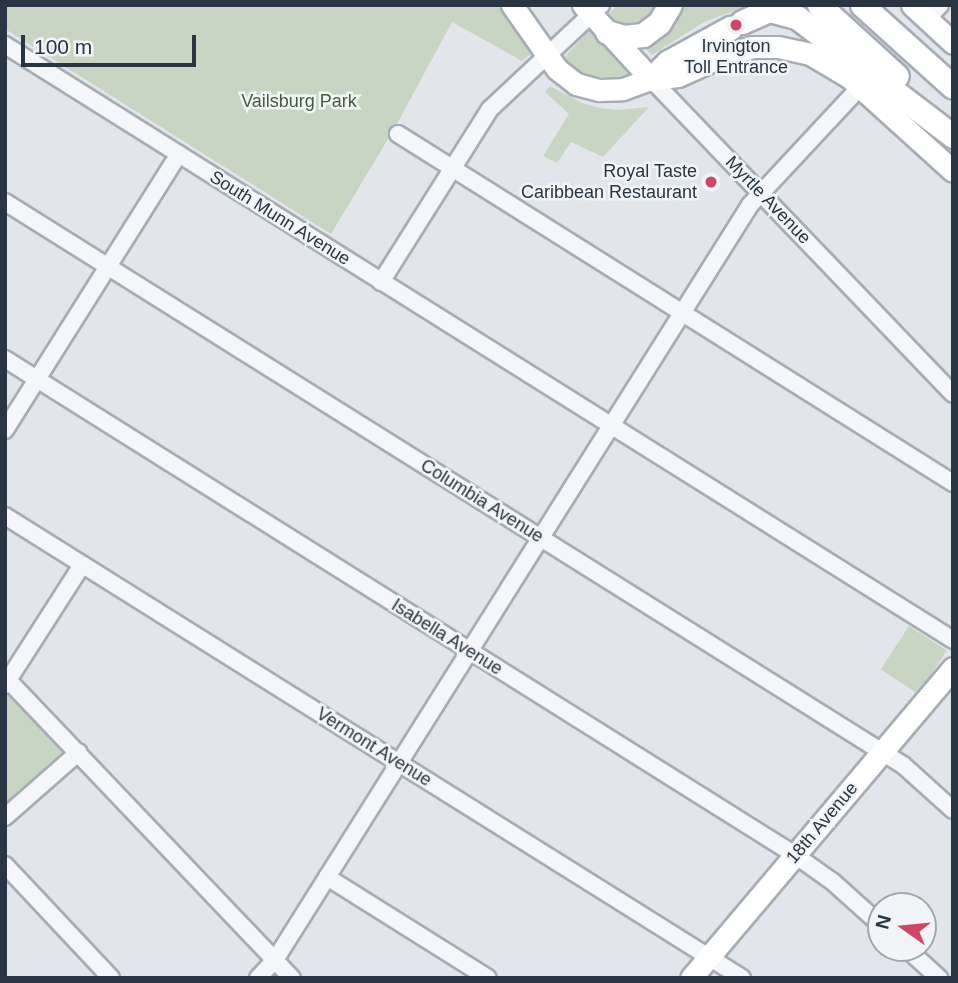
<!DOCTYPE html>
<html>
<head>
<meta charset="utf-8">
<style>
	body { margin:0 }
	#map { position:relative; width:958px; height:983px; overflow:hidden; background:#e2e6eb; font-family:Helvetica,sans-serif }
	div>[style] { position:absolute }
	[style*='--x'] { left:calc(var(--x)*1px); top:calc(var(--y)*1px); width:calc(var(--w)*1px); rotate:calc(var(--a)*1deg) }
	.green>* { inset:0; background:#c9d5c3; transform-origin:0 0 }
	.roads { filter:drop-shadow(2px 0 #a7adb5) drop-shadow(-2px 0 #a7adb5) drop-shadow(0 2px #a7adb5) drop-shadow(0 -2px #a7adb5) }
	.minor>* { height:16px; margin:-8px; padding:0 8px; transform-origin:8px; border-radius:8px; background:#f5f6f9 }
	.major>* { height:21px; margin:-10.5px; padding:0 10.5px; transform-origin:10.5px; border-radius:10.5px; background:#fff }
	.highway>* { height:23px; margin:-11.5px; padding:0 11.5px; transform-origin:11.5px; border-radius:11.5px; background:#fff }
	.dots>* { width:19px; height:19px; translate:-50% -50%; box-sizing:border-box; border:4px solid #f2f5f8; border-radius:50% }
	span { translate:-50% -50%; white-space:nowrap; text-align:center; line-height:1.15; -webkit-text-stroke:5px #f2f5f8; paint-order:stroke }
	.poi-label { font-size:18px; color:#2a3543 }
	.right { translate:-100% -50%; text-align:right }
	.park-label { font-size:18px; color:#425f37 }
	.street-label { font-size:18px; color:#2a3543 }
	.frame { position:absolute; inset:0; border:7px solid #2a3543; pointer-events:none }
	.north { position:absolute; left:867px; top:892px; width:70px; height:70px; box-sizing:border-box; background:#f2f5f8; border:2px solid #a2a8b0; border-radius:50%; rotate:285deg; font-size:19px; font-weight:700; line-height:28px; text-align:center; color:#2a3543 }
	.north::after { content:''; display:block; margin:auto; width:24px; height:32px; background:#d04666; clip-path:polygon(50% 0,100% 100%,50% 72%,0 100%) }
	.scale { position:absolute; left:21px; top:35px; width:175px; height:32px; box-sizing:border-box; border:4px solid #2a3543; border-top:0; padding-left:9px; font-size:21px; line-height:24px; white-space:nowrap; color:#2a3543; -webkit-text-stroke:5px #f2f5f8; paint-order:stroke }
</style>
</head>
<body>
<div id="map">
	<div class="green">
		<i style="clip-path:polygon(5px 5px,498px 5px,531px 54px,522px 61px,452px 22px,397px 124px,331px 234px,5px 29px)"></i>
		<i style="clip-path:polygon(617px 5px,750px 5px,704px 22px,652px 55px,609px 14px)"></i>
		<i style="clip-path:polygon(591px 28px,631px 71px,626px 79px,585px 76px,562px 60px)"></i>
		<i style="clip-path:polygon(550px 86px,582px 103px,600px 108px,618px 110px,649px 107px,603px 157px,571px 142px,557px 163px,543px 156px,569px 114px,545px 92px)"></i>
		<i style="left:909px;top:626px;width:45px;height:52px;rotate:33deg"></i>
		<i style="clip-path:polygon(9px 686px,68px 748px,5px 808px,5px 691px)"></i>
	</div>
	<div class="roads">
		<div class="minor">
			<i style="--x:927;--y:19;--w:19;--a:-47"></i>
			<i style="--x:5;--y:45;--w:1119;--a:32.11"></i>
			<i style="--x:651;--y:79;--w:436;--a:46.2"></i>
			<i style="--x:398;--y:134;--w:656;--a:32.16"></i>
			<i style="--x:5;--y:202;--w:1060;--a:32.09"></i>
			<i style="--x:903;--y:765;--w:67;--a:42"></i>
			<i style="--x:381;--y:282;--w:204;--a:-57.8"></i>
			<i style="--x:490;--y:109;--w:152;--a:-43.1"></i>
			<i style="--x:5;--y:359;--w:933;--a:32.12"></i>
			<i style="--x:795;--y:855;--w:47;--a:35.4"></i>
			<i style="--x:833;--y:882;--w:64;--a:41.9"></i>
			<i style="--x:5;--y:430;--w:326;--a:-57.8"></i>
			<i style="--x:5;--y:516;--w:870;--a:32.08"></i>
			<i style="--x:8;--y:680;--w:412;--a:46.4"></i>
			<i style="--x:5;--y:685;--w:143;--a:-57.3"></i>
			<i style="--x:5;--y:817;--w:98;--a:-41.3"></i>
			<i style="--x:5;--y:865;--w:155;--a:46.8"></i>
			<i style="--x:327;--y:877;--w:190;--a:32.1"></i>
			<i style="--x:906;--y:948;--w:45;--a:42.3"></i>
			<i style="--x:258;--y:978;--w:25;--a:-47"></i>
			<i style="--x:275;--y:960;--w:892;--a:-57.82"></i>
			<i style="--x:750;--y:205;--w:161;--a:-47"></i>
		</div>
		<div class="major">
			<i style="--x:512;--y:5;--w:78;--a:54.9"></i>
			<i style="--x:557;--y:69;--w:24;--a:38"></i>
			<i style="--x:576;--y:84;--w:24;--a:15"></i>
			<i style="--x:599;--y:90;--w:24;--a:-2"></i>
			<i style="--x:623;--y:89;--w:30;--a:-20"></i>
			<i style="--x:651;--y:79;--w:27;--a:-6"></i>
			<i style="--x:678;--y:76;--w:54;--a:-24.2"></i>
			<i style="--x:727;--y:54;--w:27;--a:-15"></i>
			<i style="--x:753;--y:47;--w:25;--a:0"></i>
			<i style="--x:778;--y:47;--w:33;--a:12"></i>
			<i style="--x:810;--y:54;--w:45;--a:30.5"></i>
			<i style="--x:849;--y:77;--w:140;--a:42.1"></i>
			<i style="--x:583;--y:5;--w:100;--a:47.4"></i>
			<i style="--x:912;--y:5;--w:56;--a:42.8"></i>
			<i style="--x:691;--y:978;--w:406;--a:-49.8"></i>
		</div>
		<div class="highway">
			<i style="--x:819;--y:5;--w:105;--a:42.3"></i>
			<i style="--x:862;--y:5;--w:122;--a:42"></i>
			<i style="--x:742;--y:22;--w:30;--a:-24"></i>
			<i style="--x:769;--y:10;--w:30;--a:15"></i>
			<i style="--x:798;--y:18;--w:195;--a:37.3"></i>
			<i style="--x:607;--y:32;--w:18;--a:16"></i>
			<i style="--x:624;--y:37;--w:19;--a:-6"></i>
			<i style="--x:643;--y:35;--w:20;--a:-37"></i>
			<i style="--x:659;--y:23;--w:21;--a:-59"></i>
			<i style="--x:651;--y:79;--w:24;--a:-45"></i>
			<i style="--x:668;--y:62;--w:71;--a:-28.7"></i>
		</div>
	</div>
	<div class="dots">
		<i style="left:736px;top:25px;background:#d04666"></i>
		<i style="left:711px;top:182px;background:#d04666"></i>
	</div>
	<div class="poi-label">
		<span style="left:736px;top:57px">Irvington<br>Toll Entrance</span>
		<span class="right" style="left:697px;top:182px">Royal Taste<br>Caribbean Restaurant</span>
	</div>
	<div class="park-label">
		<span style="left:299px;top:101px">Vailsburg Park</span>
	</div>
	<div class="street-label">
		<span style="left:768px;top:200px;rotate:46deg">Myrtle Avenue</span>
		<span style="left:280px;top:218px;rotate:32deg">South Munn Avenue</span>
		<span style="left:482px;top:501px;rotate:32deg">Columbia Avenue</span>
		<span style="left:447px;top:637px;rotate:32deg">Isabella Avenue</span>
		<span style="left:374px;top:747px;rotate:32deg">Vermont Avenue</span>
		<span style="left:822px;top:823px;rotate:-50deg">18th Avenue</span>
	</div>
	<div class="frame"></div>
	<div class="north">N</div>
	<div class="scale">100 m</div>
</div>
</body>
</html>
